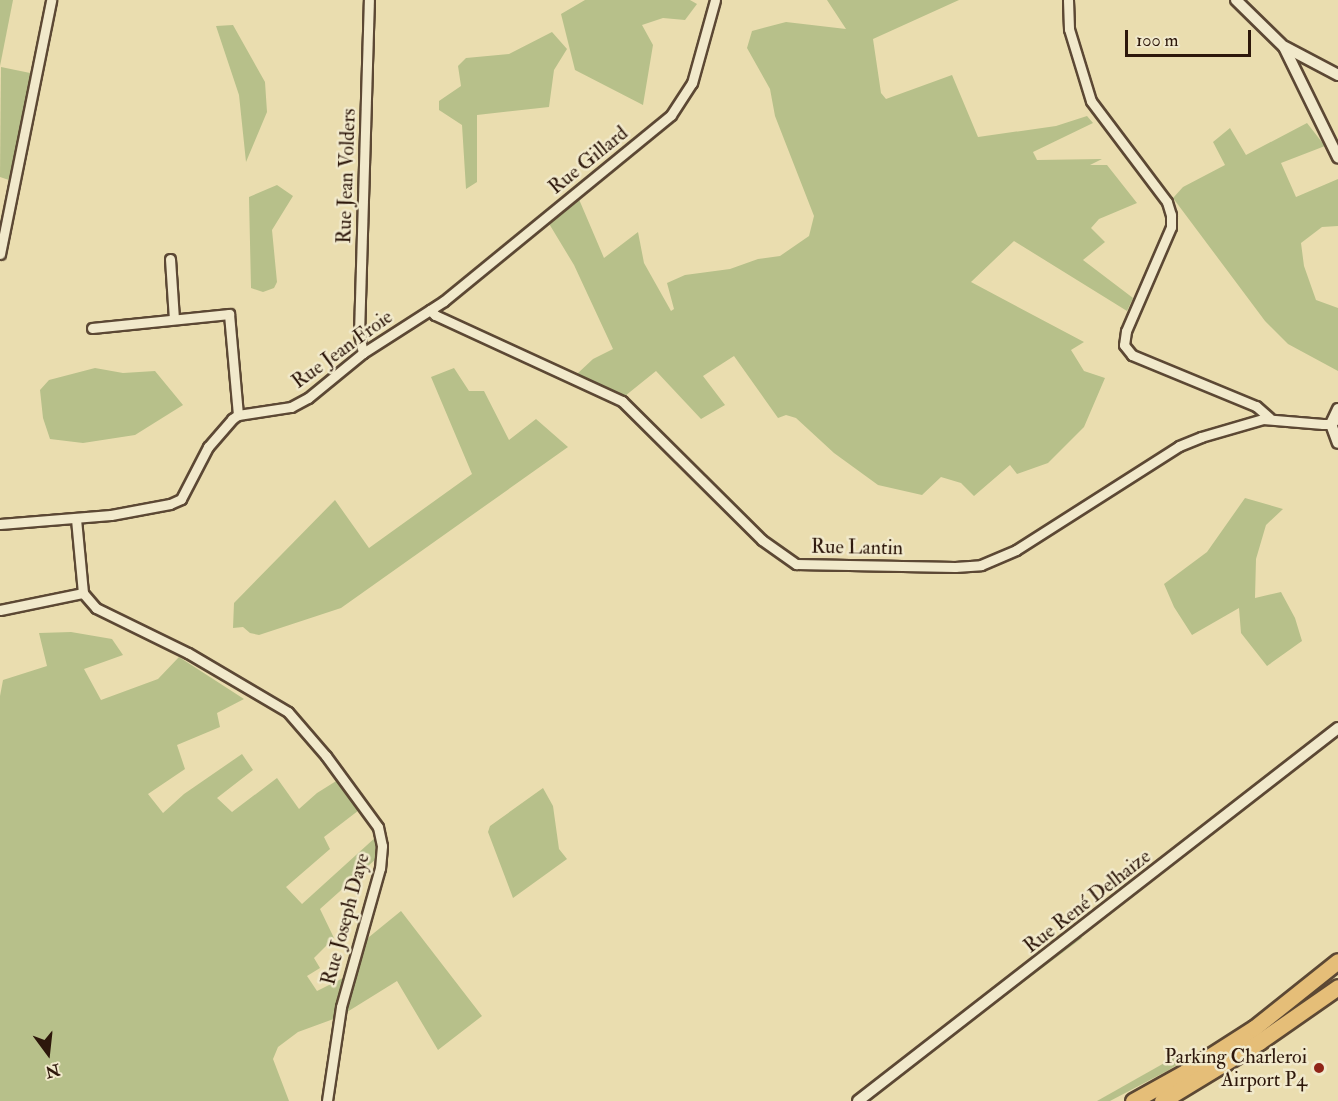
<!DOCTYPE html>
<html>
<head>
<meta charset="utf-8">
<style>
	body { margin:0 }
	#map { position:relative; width:1338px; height:1101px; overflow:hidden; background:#eaddaf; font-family:"IM FELL Double Pica",serif }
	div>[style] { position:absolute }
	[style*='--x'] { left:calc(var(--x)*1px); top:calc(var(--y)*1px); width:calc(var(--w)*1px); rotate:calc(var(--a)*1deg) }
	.green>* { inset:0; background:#b7c08a; transform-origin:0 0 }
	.roads { filter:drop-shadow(2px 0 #5c4834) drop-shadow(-2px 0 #5c4834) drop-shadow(0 2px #5c4834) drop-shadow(0 -2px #5c4834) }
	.minor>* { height:9px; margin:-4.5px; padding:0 4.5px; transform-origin:4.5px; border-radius:4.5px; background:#f1e9cb }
	.tertiary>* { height:10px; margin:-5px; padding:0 5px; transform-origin:5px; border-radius:5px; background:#f1e9cb }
	.trunk>* { height:15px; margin:-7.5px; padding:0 7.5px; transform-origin:7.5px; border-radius:7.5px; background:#e5be78 }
	.dots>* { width:16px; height:16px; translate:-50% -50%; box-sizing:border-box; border:3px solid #f1e9cb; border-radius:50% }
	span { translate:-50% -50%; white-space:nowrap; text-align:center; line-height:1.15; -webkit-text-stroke:5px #f1e9cb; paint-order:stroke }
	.street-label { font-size:20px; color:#2d170b }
	.poi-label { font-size:20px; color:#2d170b }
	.right { translate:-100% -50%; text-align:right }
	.north { position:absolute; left:18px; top:1023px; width:60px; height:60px; -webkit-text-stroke:4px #f1e9cb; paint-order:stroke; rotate:165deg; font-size:16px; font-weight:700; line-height:24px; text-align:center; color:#2d170b }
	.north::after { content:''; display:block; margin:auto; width:21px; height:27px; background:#2d170b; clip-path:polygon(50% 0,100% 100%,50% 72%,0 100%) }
	.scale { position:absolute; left:1125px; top:30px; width:126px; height:27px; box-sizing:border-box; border:3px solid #2d170b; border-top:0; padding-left:8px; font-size:18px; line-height:21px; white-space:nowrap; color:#2d170b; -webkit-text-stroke:4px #f1e9cb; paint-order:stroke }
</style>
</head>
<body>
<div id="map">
	<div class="green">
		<i style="clip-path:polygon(0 0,13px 0,0 66px)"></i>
		<i style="clip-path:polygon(585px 0,690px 0,697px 4px,685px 20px,663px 18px,642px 25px,653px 45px,643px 105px,575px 70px,561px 14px)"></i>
		<i style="clip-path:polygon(827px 0,959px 0,873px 39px,881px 93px,886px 99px,952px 75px,978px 137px,1056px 126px,1087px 116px,1093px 123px,1033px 152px,1037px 160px,1102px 159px,1090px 165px,1107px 165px,1137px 203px,1099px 219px,1091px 228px,1105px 242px,1083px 260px,1133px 298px,1127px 311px,1014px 241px,971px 282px,1084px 342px,1071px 350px,1084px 371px,1105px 378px,1084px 427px,1048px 463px,1017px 474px,1010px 465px,974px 496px,961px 483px,941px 477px,922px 495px,878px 485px,834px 453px,796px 418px,786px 415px,778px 418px,734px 356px,703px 376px,725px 405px,701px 419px,656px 371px,625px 396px,577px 374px,593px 359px,613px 349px,574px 265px,548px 222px,578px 197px,604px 258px,638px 232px,644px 263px,671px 311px,674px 309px,667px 283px,685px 275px,730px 269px,758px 259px,780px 256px,809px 236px,814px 216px,775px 116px,770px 89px,747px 48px,752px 31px,786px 22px,846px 29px)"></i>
		<i style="clip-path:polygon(233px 25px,265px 82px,267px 112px,246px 162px,239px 95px,216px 26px)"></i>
		<i style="clip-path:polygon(552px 32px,567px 49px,554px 70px,549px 107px,477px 115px,477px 182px,466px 189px,462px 125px,439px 110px,439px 101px,461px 86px,458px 66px,466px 58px,509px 54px)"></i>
		<i style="clip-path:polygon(1px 67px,35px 74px,9px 180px,0 177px)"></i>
		<i style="clip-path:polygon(1307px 123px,1325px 146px,1281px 163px,1296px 197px,1338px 179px,1338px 226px,1322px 227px,1301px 243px,1304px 266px,1316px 300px,1338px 308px,1338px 371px,1288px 344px,1265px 321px,1173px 198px,1183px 187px,1225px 165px,1213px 142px,1230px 128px,1246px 155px)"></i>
		<i style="clip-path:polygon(277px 185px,293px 196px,272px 230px,277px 282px,274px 288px,263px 292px,251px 288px,249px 197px)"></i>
		<i style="clip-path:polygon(95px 368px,123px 373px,155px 371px,183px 405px,135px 435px,83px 443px,50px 439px,43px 418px,40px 390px,49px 380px)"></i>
		<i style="clip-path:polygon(454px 368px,469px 391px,484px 391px,509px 440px,536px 419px,568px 447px,341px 608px,259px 635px,250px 633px,243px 627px,233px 628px,234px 603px,335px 500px,369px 548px,472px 474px,431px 377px)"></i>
		<i style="clip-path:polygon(1245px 498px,1283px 509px,1266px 525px,1256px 559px,1255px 598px,1281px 592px,1295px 618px,1302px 641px,1267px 666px,1241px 633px,1239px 608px,1192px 635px,1174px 607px,1164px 584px,1207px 552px)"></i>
		<i style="clip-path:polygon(71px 632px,112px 639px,123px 655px,84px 669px,101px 700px,158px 679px,179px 657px,244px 699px,217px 713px,220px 727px,177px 745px,185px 769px,148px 794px,163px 813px,184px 794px,242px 754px,253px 770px,217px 798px,232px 812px,277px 778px,299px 809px,317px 793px,341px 778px,363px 807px,324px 837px,330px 849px,286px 887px,302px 904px,377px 836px,377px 858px,320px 909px,334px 938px,314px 958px,320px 968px,307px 976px,317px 991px,343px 978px,340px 1012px,358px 946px,401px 911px,482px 1016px,438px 1050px,397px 981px,339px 1017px,298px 1032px,278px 1047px,273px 1059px,289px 1101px,0 1101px,0 696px,3px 680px,47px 666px,39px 633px)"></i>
		<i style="clip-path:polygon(543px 788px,553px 806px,559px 849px,567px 859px,513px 898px,488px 832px,490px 826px)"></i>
		<i style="left:1079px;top:934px;width:5px;height:273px;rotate:53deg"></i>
		<i style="clip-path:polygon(1175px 1057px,1180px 1063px,1167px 1071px,1110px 1101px,1097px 1101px)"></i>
	</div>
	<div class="roads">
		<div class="minor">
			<i style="--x:1068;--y:0;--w:29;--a:88"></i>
			<i style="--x:1069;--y:29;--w:75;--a:73"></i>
			<i style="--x:1091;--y:101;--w:126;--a:53"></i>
			<i style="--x:1167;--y:202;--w:14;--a:73"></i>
			<i style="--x:1171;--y:215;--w:12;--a:90"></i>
			<i style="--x:1171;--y:227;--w:113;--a:113.4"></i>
			<i style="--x:1126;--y:331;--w:14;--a:98"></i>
			<i style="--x:1124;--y:345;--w:13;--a:51"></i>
			<i style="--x:1132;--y:355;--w:134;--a:22.4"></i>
			<i style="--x:1256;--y:406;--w:18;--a:41"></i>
			<i style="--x:0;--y:254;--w:259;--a:-78.6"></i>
			<i style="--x:170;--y:259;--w:60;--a:86.2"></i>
			<i style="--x:430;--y:310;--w:7;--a:45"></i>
			<i style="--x:435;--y:315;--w:206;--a:24.7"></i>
			<i style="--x:622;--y:401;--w:197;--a:44.8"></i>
			<i style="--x:762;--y:540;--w:42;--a:35.2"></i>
			<i style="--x:796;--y:564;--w:159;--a:1.1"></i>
			<i style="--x:955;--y:567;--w:26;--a:-4"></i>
			<i style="--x:981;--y:565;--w:38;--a:-23"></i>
			<i style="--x:1016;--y:550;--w:193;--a:-32.5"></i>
			<i style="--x:1179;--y:446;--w:24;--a:-22"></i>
			<i style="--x:1201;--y:437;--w:65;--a:-16.2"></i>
			<i style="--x:1263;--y:419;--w:60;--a:4.8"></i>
			<i style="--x:1323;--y:424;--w:8;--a:0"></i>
			<i style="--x:1331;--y:424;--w:6;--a:-45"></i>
			<i style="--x:92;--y:328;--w:138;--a:-5.8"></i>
			<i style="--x:229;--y:314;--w:101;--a:84.9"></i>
			<i style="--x:363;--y:353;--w:19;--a:-102"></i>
			<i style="--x:359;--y:334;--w:334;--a:-88.3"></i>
			<i style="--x:0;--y:524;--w:111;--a:-4.6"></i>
			<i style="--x:111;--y:515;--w:60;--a:-10.6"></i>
			<i style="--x:170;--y:504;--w:12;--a:-24"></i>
			<i style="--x:181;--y:499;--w:59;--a:-62.6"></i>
			<i style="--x:208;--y:447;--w:37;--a:-49"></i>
			<i style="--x:232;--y:419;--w:7;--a:-34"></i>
			<i style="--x:238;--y:415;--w:54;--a:-8.6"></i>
			<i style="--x:291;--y:407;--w:19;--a:-28"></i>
			<i style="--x:308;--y:398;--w:71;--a:-39.3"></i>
			<i style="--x:363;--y:353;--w:96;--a:-32.7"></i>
			<i style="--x:444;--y:301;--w:293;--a:-39.3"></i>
			<i style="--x:671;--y:115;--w:38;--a:-57"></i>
			<i style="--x:692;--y:83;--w:86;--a:-74.5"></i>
			<i style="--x:83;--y:593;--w:20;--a:49"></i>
			<i style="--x:96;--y:608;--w:102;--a:26.1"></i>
			<i style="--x:188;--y:653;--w:116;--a:30.5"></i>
			<i style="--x:288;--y:712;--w:58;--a:49.2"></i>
			<i style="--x:326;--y:756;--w:88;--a:53.8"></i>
			<i style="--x:378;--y:827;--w:19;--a:78"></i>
			<i style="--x:382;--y:846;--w:22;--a:95"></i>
			<i style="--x:380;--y:868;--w:144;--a:105.7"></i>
			<i style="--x:341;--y:1007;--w:95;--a:98.5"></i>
			<i style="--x:0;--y:610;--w:85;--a:-11.6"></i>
			<i style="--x:83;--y:593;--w:74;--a:-95.4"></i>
		</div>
		<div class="tertiary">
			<i style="--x:1236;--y:0;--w:67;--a:44.4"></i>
			<i style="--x:1284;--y:47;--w:123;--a:63.9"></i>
			<i style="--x:1285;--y:47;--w:60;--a:27.8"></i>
			<i style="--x:1338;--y:409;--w:17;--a:115"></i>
			<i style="--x:1331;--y:424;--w:20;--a:70"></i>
			<i style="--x:858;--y:1101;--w:608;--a:-37.85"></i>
		</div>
		<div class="trunk">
			<i style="--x:1133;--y:1101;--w:60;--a:-29.1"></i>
			<i style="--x:1185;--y:1072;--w:82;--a:-32.5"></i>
			<i style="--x:1254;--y:1028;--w:107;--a:-38.6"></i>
			<i style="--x:1162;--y:1101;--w:114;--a:-31.3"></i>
			<i style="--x:1259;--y:1042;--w:96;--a:-34.8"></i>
		</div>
	</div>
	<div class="dots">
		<i style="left:1319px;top:1068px;background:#8f2418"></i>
	</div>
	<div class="street-label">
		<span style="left:588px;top:160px;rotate:-39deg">Rue Gillard</span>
		<span style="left:346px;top:176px;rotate:-88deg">Rue Jean Volders</span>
		<span style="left:342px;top:349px;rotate:-36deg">Rue Jean Froie</span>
		<span style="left:857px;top:547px;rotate:1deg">Rue Lantin</span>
		<span style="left:1087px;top:901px;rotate:-38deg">Rue René Delhaize</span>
		<span style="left:345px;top:919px;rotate:-75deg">Rue Joseph Daye</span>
	</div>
	<div class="poi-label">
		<span class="right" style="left:1307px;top:1068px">Parking Charleroi<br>Airport P4</span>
	</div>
	<div class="north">N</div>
	<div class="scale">100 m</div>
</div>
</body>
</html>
